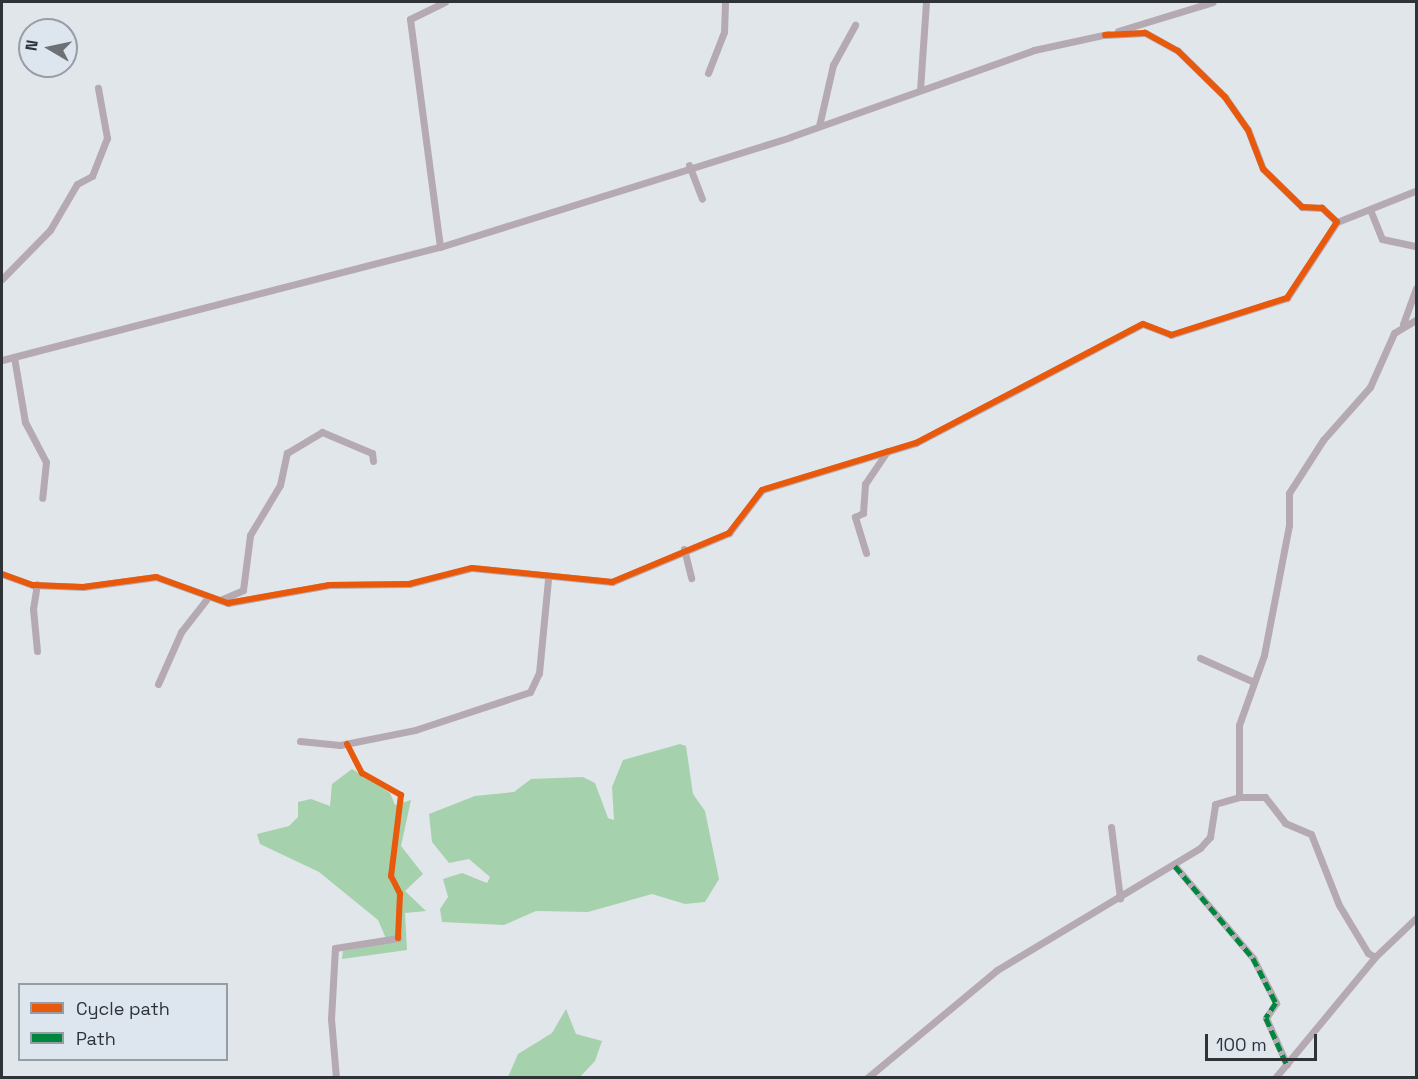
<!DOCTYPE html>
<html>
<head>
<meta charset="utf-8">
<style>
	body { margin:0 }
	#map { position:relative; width:1418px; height:1079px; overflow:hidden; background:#e1e6eb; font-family:"Space Grotesk",sans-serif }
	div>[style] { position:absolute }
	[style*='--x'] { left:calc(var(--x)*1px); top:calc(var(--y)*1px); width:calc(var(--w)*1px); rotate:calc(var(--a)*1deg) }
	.forest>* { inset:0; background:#a6d1ad }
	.minor>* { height:7px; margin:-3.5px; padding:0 3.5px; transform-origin:3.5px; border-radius:3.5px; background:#b5aab1 }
	.quiet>* { height:4.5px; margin-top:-2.25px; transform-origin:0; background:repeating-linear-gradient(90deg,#00873e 0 9px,transparent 0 13.5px) }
	.cycleway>* { height:6px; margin:-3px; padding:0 3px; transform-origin:3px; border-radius:3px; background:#e8590c }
	span { translate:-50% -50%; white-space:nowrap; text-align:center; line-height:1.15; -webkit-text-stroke:6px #dde5ef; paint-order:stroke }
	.frame { position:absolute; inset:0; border:3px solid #2f3236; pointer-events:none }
	.legend { position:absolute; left:18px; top:983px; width:210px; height:78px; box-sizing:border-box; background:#dde5ef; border:2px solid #979da5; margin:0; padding:8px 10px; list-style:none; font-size:18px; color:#2f3236 }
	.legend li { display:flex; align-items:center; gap:12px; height:30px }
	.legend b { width:30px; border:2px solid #979da5 }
	.north { position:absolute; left:18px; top:18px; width:60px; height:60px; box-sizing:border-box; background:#dde5ef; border:2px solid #979da5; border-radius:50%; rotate:279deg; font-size:16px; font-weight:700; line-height:24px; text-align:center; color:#2f3236 }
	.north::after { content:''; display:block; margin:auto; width:21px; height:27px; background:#6d7175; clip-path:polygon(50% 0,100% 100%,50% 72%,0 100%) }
	.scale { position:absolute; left:1205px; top:1034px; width:112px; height:27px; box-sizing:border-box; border:3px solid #2f3236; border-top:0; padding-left:8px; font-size:18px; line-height:21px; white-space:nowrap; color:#2f3236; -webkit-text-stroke:4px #dde5ef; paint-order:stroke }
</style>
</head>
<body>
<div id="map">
	<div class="forest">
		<i style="clip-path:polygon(680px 744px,686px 746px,693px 794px,705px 811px,719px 879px,705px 902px,685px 904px,652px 894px,588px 912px,536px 911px,504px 925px,442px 922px,440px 909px,448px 897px,443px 879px,462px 873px,487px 883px,490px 877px,469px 859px,449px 863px,432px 842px,429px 814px,475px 796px,514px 792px,531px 779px,583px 777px,595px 783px,608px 818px,614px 820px,612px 787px,623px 760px)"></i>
		<i style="clip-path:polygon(352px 769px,390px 793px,395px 805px,411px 800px,401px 846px,423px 874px,405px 891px,426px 911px,405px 913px,407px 950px,342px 959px,343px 951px,388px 943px,378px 920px,319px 872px,260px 844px,257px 834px,289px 826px,298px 817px,298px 802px,311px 799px,330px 806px,332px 784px)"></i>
		<i style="clip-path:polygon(566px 1009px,576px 1034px,602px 1041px,595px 1061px,580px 1077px,508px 1077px,518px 1054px,552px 1033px)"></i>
	</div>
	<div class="minor">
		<i style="--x:1118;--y:31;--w:99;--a:-17"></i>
		<i style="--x:708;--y:73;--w:44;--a:-68.7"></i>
		<i style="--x:724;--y:32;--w:30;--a:-88"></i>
		<i style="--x:920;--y:90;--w:88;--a:-86.1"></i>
		<i style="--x:819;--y:126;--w:63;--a:-77.1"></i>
		<i style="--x:833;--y:65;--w:46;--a:-61.2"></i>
		<i style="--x:689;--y:165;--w:36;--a:69"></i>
		<i style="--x:1371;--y:212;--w:29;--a:68"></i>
		<i style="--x:1382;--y:239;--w:35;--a:12"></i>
		<i style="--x:1337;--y:222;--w:84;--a:-21.7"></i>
		<i style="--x:440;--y:247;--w:230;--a:-97.5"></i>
		<i style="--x:410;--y:19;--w:39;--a:-26"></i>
		<i style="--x:2;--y:279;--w:69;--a:-45.6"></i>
		<i style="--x:50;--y:230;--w:53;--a:-59.6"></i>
		<i style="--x:77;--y:184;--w:17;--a:-28"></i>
		<i style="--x:92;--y:176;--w:41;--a:-68.5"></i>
		<i style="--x:107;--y:138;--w:51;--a:-100.2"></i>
		<i style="--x:1403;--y:324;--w:38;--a:-70"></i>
		<i style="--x:14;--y:357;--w:66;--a:80.4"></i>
		<i style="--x:25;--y:422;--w:45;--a:62.3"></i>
		<i style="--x:46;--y:462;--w:36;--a:96"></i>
		<i style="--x:2;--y:360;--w:452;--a:-14.5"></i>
		<i style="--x:440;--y:247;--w:367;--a:-17.4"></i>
		<i style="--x:790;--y:137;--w:259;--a:-19.6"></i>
		<i style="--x:1034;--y:50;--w:76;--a:-12.2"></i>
		<i style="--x:684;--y:549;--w:30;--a:76"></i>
		<i style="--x:866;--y:553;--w:38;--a:-107"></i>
		<i style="--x:855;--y:517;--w:9;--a:-27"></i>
		<i style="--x:863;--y:513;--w:29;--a:-86"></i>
		<i style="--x:865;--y:484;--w:40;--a:-56"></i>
		<i style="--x:2;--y:574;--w:33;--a:20"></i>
		<i style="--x:33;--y:585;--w:50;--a:2.3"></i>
		<i style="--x:83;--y:587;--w:74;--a:-7.8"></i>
		<i style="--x:156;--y:577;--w:77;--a:19.9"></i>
		<i style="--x:228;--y:603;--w:103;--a:-10.1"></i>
		<i style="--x:329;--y:585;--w:80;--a:-0.7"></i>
		<i style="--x:409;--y:584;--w:65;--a:-14.3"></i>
		<i style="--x:472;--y:568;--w:141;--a:5.7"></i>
		<i style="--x:612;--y:582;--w:127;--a:-22.7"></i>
		<i style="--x:729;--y:533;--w:54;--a:-52.5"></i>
		<i style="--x:762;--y:490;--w:161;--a:-17"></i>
		<i style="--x:916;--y:443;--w:256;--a:-27.7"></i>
		<i style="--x:1143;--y:324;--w:30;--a:21"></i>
		<i style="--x:1171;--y:335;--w:122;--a:-17.7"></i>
		<i style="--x:1287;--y:298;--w:91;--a:-56.7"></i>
		<i style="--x:1337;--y:222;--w:21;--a:-137"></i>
		<i style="--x:1322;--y:208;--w:20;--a:-177"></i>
		<i style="--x:1302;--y:207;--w:54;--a:-135.7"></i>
		<i style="--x:1263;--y:169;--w:42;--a:-111"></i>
		<i style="--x:1248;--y:130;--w:40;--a:-124.9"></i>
		<i style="--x:1225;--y:97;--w:66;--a:-135.6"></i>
		<i style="--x:1178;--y:51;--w:38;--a:-151"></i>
		<i style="--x:1145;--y:33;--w:40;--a:177.1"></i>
		<i style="--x:220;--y:600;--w:25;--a:-23"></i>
		<i style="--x:243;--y:590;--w:55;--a:-82.7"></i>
		<i style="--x:250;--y:535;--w:58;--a:-59"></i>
		<i style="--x:280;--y:485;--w:33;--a:-78"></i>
		<i style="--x:287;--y:453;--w:41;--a:-31"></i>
		<i style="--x:322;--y:432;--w:54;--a:22.8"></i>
		<i style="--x:372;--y:453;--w:8;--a:83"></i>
		<i style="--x:37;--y:651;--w:42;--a:-95.4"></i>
		<i style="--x:33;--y:609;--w:25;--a:-81"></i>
		<i style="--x:1200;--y:658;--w:59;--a:24"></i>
		<i style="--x:158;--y:684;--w:57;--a:-66.1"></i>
		<i style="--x:181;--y:632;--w:41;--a:-52"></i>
		<i style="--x:300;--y:741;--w:40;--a:5.7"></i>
		<i style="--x:340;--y:745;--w:76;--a:-11.3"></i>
		<i style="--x:415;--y:730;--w:121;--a:-18.3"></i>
		<i style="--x:530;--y:692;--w:21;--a:-65"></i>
		<i style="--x:539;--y:673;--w:94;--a:-84.5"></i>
		<i style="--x:1239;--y:797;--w:26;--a:0"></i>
		<i style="--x:1265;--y:797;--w:33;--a:52"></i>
		<i style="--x:1285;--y:823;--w:28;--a:23"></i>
		<i style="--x:1311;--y:834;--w:76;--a:68.5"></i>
		<i style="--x:1339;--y:905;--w:56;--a:58.9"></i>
		<i style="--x:1368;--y:953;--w:8;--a:30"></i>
		<i style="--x:1375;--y:957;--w:57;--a:-43.6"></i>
		<i style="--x:1111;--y:827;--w:72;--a:82.8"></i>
		<i style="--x:1175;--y:866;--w:121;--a:49.7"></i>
		<i style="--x:1253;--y:958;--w:51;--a:62.9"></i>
		<i style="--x:1276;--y:1003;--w:18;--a:124"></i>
		<i style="--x:1266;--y:1018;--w:51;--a:65.9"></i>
		<i style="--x:336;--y:1078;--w:59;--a:-94.8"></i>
		<i style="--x:331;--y:1019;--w:71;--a:-86.8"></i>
		<i style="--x:335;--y:948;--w:64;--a:-9"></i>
		<i style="--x:867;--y:1078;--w:169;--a:-39.7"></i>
		<i style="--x:997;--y:970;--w:237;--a:-31"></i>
		<i style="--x:1200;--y:848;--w:15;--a:-48"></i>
		<i style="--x:1210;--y:837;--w:33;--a:-81"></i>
		<i style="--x:1215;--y:804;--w:25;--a:-16"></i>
		<i style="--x:1239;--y:797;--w:72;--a:-90"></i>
		<i style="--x:1239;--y:725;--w:74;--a:-70.3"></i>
		<i style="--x:1264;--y:655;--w:132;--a:-79.1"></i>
		<i style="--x:1289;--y:525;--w:32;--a:-90"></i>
		<i style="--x:1289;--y:493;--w:63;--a:-57.3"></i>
		<i style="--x:1323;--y:440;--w:71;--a:-48.4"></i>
		<i style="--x:1370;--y:387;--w:59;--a:-66"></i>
		<i style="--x:1394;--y:333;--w:26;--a:-31"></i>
		<i style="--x:1275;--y:1078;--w:157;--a:-50.4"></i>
	</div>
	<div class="quiet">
		<i style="--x:1175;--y:866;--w:121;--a:49.7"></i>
		<i style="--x:1253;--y:958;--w:51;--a:62.9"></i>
		<i style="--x:1276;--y:1003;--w:18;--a:124"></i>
		<i style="--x:1266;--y:1018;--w:51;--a:65.9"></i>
	</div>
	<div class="cycleway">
		<i style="--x:2;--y:574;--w:33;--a:20"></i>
		<i style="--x:33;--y:585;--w:50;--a:2.3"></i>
		<i style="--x:83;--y:587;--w:74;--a:-7.8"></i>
		<i style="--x:156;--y:577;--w:77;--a:19.9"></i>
		<i style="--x:228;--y:603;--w:103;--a:-10.1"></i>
		<i style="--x:329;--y:585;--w:80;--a:-0.7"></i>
		<i style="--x:409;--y:584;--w:65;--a:-14.3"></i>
		<i style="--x:472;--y:568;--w:141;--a:5.7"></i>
		<i style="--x:612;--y:582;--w:127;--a:-22.7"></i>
		<i style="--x:729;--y:533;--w:54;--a:-52.5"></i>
		<i style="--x:762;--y:490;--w:161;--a:-17"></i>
		<i style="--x:916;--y:443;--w:256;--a:-27.7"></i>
		<i style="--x:1143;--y:324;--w:30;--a:21"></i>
		<i style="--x:1171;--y:335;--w:122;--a:-17.7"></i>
		<i style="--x:1287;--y:298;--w:91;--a:-56.7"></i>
		<i style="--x:1337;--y:222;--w:21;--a:-137"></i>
		<i style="--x:1322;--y:208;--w:20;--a:-177"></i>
		<i style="--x:1302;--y:207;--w:54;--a:-135.7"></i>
		<i style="--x:1263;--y:169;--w:42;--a:-111"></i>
		<i style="--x:1248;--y:130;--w:40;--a:-124.9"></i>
		<i style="--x:1225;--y:97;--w:66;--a:-135.6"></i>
		<i style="--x:1178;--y:51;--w:38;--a:-151"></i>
		<i style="--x:1145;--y:33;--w:40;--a:177.1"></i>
		<i style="--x:347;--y:744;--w:33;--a:63"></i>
		<i style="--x:362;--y:773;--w:45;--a:29.4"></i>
		<i style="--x:401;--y:795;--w:82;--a:97"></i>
		<i style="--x:391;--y:876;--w:20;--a:63"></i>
		<i style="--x:400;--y:894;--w:44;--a:92.6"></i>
	</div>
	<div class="frame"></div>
	<ul class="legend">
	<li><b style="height:8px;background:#e8590c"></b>Cycle path</li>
	<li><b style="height:8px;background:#00873e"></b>Path</li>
	</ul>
	<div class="north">N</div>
	<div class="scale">100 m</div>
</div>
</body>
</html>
